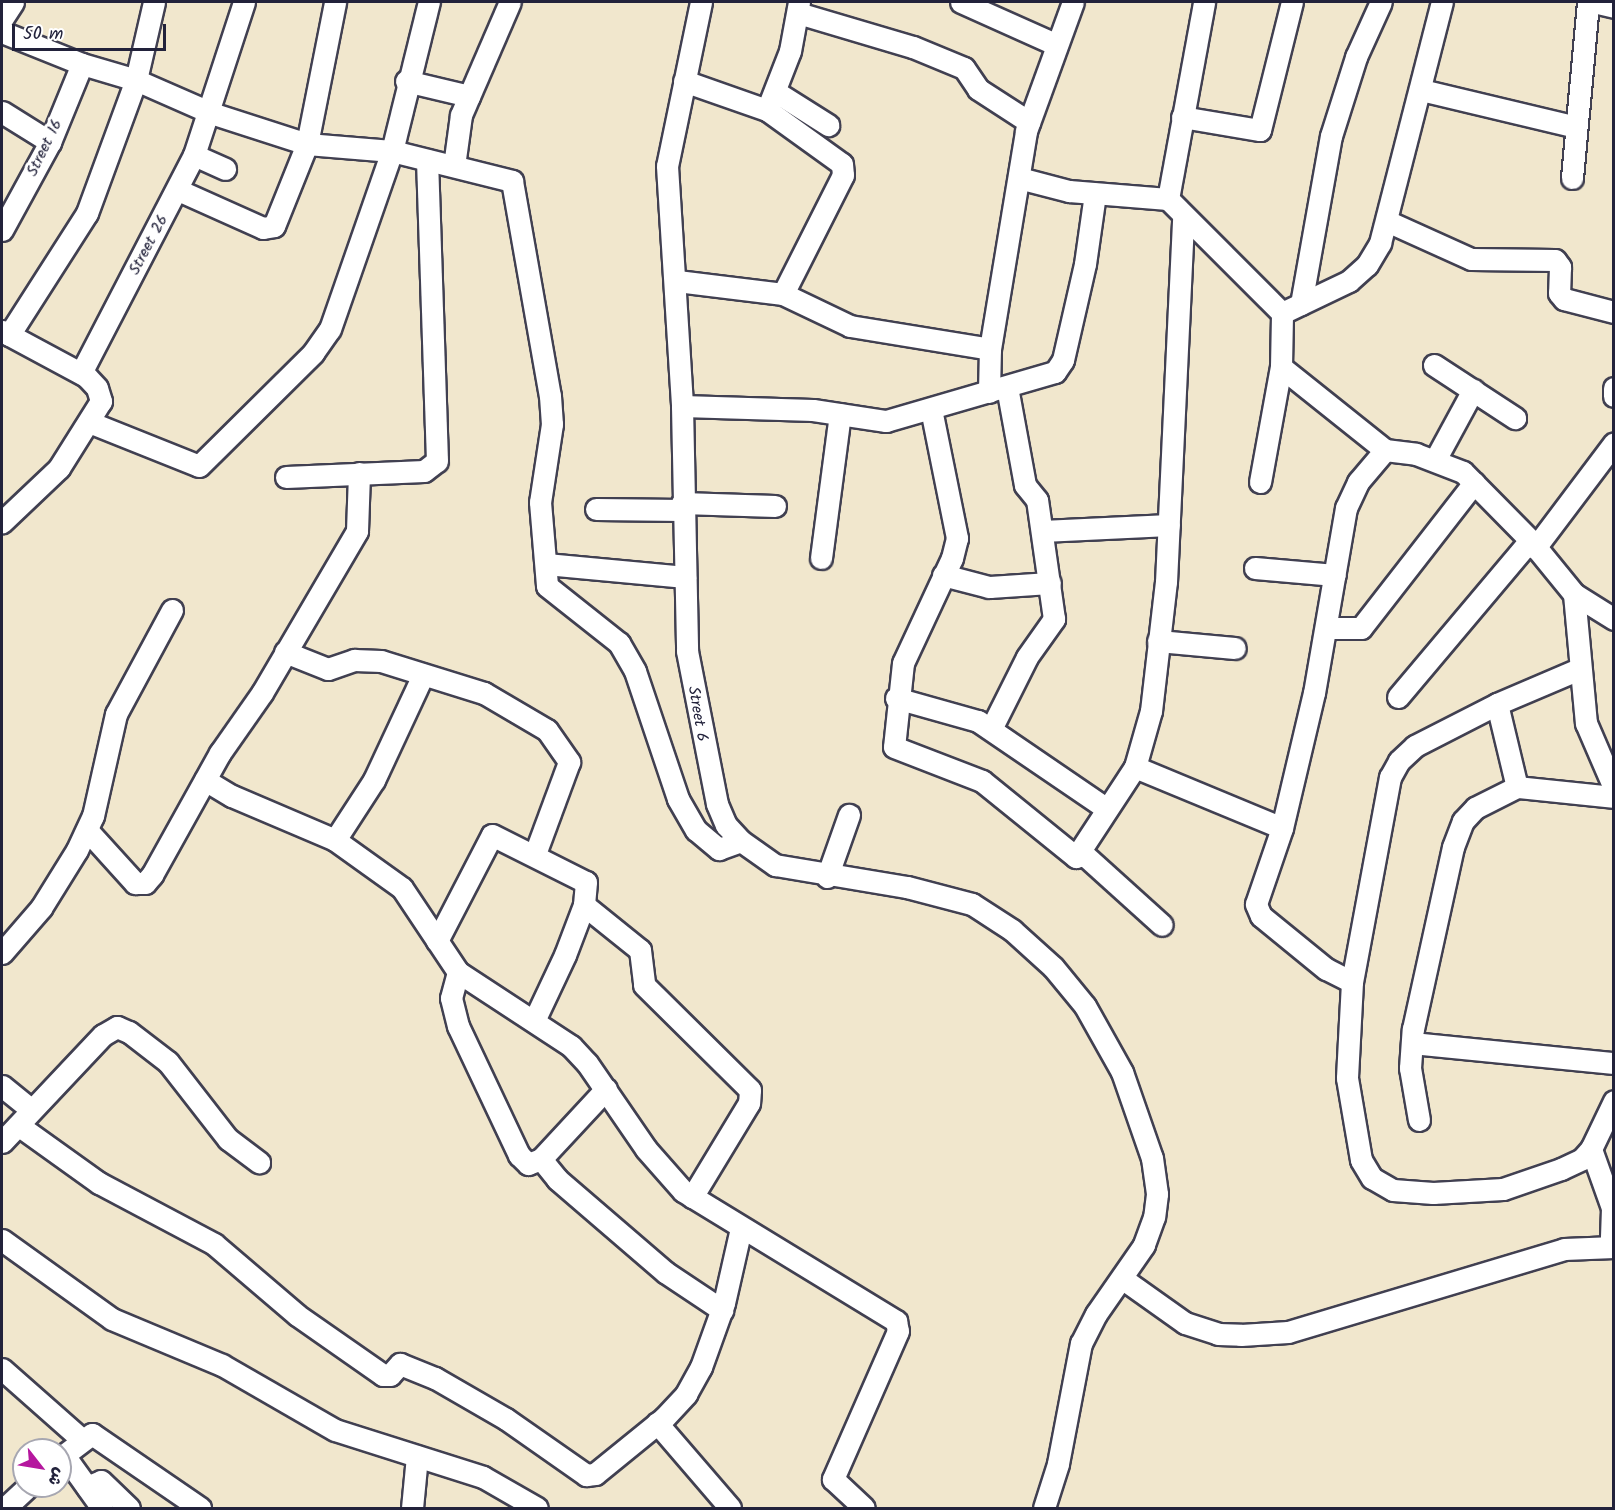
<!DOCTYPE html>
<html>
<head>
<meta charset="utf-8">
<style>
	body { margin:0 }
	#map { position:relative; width:1615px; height:1510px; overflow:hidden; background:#f1e7cd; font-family:Kalam,"Playpen Sans Arabic",sans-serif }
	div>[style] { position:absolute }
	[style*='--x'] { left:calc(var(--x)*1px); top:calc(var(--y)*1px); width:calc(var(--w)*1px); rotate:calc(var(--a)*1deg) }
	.roads { filter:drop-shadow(2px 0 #414051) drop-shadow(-2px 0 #414051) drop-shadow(0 2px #414051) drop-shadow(0 -2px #414051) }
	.street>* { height:21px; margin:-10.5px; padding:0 10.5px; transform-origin:10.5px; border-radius:10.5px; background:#fff }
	span { translate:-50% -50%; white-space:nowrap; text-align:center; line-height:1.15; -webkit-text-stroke:6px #fff; paint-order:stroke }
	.street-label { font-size:16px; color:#22223b }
	.frame { position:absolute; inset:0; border:3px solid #22223b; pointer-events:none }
	.north { position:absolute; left:12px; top:1438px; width:60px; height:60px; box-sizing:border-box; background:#fff; border:2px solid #a7a7b1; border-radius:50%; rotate:121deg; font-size:16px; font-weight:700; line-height:24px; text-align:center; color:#22223b }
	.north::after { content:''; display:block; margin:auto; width:21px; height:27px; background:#b5179e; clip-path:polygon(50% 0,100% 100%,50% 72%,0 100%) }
	.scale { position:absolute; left:12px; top:24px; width:154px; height:27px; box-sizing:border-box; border:3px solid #22223b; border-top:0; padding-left:8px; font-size:18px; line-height:21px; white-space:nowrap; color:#22223b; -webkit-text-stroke:4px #fff; paint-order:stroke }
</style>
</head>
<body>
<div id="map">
	<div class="roads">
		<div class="street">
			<i style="--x:701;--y:2;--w:167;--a:101.7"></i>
			<i style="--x:667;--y:166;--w:240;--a:86.4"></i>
			<i style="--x:682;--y:406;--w:245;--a:88.8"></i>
			<i style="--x:687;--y:651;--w:156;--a:78.9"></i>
			<i style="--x:717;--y:804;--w:23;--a:67"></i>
			<i style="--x:726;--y:825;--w:22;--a:47"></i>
			<i style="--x:741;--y:841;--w:42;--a:35.2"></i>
			<i style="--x:775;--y:865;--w:134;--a:9.5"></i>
			<i style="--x:907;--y:887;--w:67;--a:14.7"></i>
			<i style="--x:972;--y:904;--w:48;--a:33"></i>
			<i style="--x:1012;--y:930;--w:55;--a:42.1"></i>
			<i style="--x:1053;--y:967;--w:50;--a:50.6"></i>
			<i style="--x:1085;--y:1006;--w:76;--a:60.7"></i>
			<i style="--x:1122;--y:1072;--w:91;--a:70.8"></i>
			<i style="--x:1152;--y:1158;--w:36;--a:82"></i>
			<i style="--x:1157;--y:1194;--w:23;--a:97"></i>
			<i style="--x:1154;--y:1217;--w:30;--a:110"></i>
			<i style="--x:1144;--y:1245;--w:84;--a:124.8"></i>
			<i style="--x:1096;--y:1314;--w:33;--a:117"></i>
			<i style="--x:1081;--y:1343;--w:123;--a:100.8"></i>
			<i style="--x:1058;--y:1464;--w:46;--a:107.7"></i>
			<i style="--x:961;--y:2;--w:105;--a:24.1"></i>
			<i style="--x:1593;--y:2;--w:22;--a:13"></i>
			<i style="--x:798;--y:13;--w:120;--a:16.5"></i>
			<i style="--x:913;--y:47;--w:55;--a:22.4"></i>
			<i style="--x:964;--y:68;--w:25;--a:56"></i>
			<i style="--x:978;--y:89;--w:61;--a:32.9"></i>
			<i style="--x:2;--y:19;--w:20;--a:-57"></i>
			<i style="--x:2;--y:32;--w:86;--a:21.8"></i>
			<i style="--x:82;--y:64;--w:56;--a:16.5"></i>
			<i style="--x:136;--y:80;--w:82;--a:23.7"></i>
			<i style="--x:211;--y:113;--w:101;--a:17.9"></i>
			<i style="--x:307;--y:144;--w:85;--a:4.7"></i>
			<i style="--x:392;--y:151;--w:124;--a:14"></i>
			<i style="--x:512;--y:181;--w:218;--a:80"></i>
			<i style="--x:550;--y:396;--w:28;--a:86"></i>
			<i style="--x:552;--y:424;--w:79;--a:98.7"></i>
			<i style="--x:540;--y:502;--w:84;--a:85.2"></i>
			<i style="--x:547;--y:586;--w:92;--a:38.4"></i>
			<i style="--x:619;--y:643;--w:32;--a:60"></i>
			<i style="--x:635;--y:671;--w:135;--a:71.4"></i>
			<i style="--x:678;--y:799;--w:36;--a:60"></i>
			<i style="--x:696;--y:830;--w:30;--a:40"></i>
			<i style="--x:719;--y:849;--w:23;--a:-20"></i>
			<i style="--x:406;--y:81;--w:65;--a:13.4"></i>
			<i style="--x:684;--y:81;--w:88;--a:19.3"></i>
			<i style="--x:767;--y:110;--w:92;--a:35.8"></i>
			<i style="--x:842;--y:164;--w:11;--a:85"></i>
			<i style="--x:843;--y:175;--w:133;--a:116.8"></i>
			<i style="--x:1421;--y:90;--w:159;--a:13.4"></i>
			<i style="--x:776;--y:92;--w:62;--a:32.4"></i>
			<i style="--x:767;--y:110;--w:63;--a:-68.7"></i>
			<i style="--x:790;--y:51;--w:50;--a:-79.6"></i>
			<i style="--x:2;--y:112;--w:57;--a:32"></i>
			<i style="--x:1182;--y:117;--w:79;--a:9.5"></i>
			<i style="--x:1260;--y:130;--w:132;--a:-76"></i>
			<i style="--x:194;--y:155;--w:34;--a:24"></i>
			<i style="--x:454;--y:166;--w:51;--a:-82.2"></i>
			<i style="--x:461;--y:115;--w:123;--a:-66.6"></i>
			<i style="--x:1019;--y:178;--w:52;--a:14.6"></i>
			<i style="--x:1069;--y:191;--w:99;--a:4.6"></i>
			<i style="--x:1168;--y:199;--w:161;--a:45"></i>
			<i style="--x:1572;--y:178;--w:177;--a:-84.8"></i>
			<i style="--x:178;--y:190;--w:93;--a:24.1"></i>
			<i style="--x:263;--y:228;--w:11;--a:-10"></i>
			<i style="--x:274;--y:226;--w:88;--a:-68.1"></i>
			<i style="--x:307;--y:144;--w:145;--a:-78.8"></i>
			<i style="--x:1168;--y:199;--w:200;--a:-79.6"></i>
			<i style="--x:1389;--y:222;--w:90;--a:24.3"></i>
			<i style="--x:1471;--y:259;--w:84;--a:0.7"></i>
			<i style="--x:1555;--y:260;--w:9;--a:54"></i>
			<i style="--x:1560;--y:267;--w:26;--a:92"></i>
			<i style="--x:1559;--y:293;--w:8;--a:50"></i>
			<i style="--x:1564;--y:299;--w:52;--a:14.6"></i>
			<i style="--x:2;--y:230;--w:100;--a:-61.4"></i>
			<i style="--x:50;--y:142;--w:84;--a:-67.7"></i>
			<i style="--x:677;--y:281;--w:107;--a:7"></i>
			<i style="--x:783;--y:294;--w:74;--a:25.5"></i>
			<i style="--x:850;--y:326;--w:142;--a:9.3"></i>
			<i style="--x:1301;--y:304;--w:171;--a:-79.9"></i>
			<i style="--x:1331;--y:136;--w:83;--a:-72.4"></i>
			<i style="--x:1356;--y:57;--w:60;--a:-65.6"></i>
			<i style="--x:2;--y:331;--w:95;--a:28.2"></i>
			<i style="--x:86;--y:376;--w:16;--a:47"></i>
			<i style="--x:97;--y:388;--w:14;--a:73"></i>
			<i style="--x:101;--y:401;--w:79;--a:122.1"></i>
			<i style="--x:59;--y:468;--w:79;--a:136.5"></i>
			<i style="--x:9;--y:335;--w:145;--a:-57.4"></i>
			<i style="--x:87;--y:213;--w:142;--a:-69.8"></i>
			<i style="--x:136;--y:80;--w:80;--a:-77"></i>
			<i style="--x:1434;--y:365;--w:97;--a:33.2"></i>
			<i style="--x:1281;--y:367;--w:133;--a:38.6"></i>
			<i style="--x:1385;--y:450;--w:31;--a:7"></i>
			<i style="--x:1416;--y:454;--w:50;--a:21"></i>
			<i style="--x:1463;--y:472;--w:95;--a:45.4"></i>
			<i style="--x:1530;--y:540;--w:70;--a:50.8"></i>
			<i style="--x:1574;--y:594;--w:130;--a:84.7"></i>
			<i style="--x:1586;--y:723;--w:71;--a:66.7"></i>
			<i style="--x:81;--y:373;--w:246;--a:-62.6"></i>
			<i style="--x:194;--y:155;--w:161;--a:-71.9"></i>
			<i style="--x:1614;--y:388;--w:8;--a:90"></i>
			<i style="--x:989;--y:392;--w:43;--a:-88.7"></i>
			<i style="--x:990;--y:349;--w:221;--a:-80.6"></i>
			<i style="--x:1026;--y:131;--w:137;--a:-70"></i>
			<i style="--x:682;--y:406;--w:131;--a:1.7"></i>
			<i style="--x:813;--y:410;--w:74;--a:8.6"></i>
			<i style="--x:886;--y:421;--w:176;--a:-16.2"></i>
			<i style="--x:1055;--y:372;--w:14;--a:-56"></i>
			<i style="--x:1063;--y:360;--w:98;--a:-77.1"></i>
			<i style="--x:1085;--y:264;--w:71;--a:-81.9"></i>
			<i style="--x:931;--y:409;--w:132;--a:78.6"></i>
			<i style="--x:957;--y:538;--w:21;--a:104"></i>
			<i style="--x:952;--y:558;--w:116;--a:115"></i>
			<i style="--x:903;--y:663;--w:84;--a:96.1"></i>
			<i style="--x:894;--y:747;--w:94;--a:21.1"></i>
			<i style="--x:982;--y:781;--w:121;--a:39"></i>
			<i style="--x:1076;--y:857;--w:108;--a:-56.8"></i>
			<i style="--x:1135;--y:767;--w:58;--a:-74.1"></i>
			<i style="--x:1151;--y:711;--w:130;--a:-83.4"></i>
			<i style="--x:1166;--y:582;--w:367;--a:-87.3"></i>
			<i style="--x:89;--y:422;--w:118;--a:21.8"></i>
			<i style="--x:199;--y:466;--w:161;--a:-44.7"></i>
			<i style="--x:313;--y:353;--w:29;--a:-55"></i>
			<i style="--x:330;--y:329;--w:188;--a:-70.8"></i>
			<i style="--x:392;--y:151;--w:154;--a:-76.1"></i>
			<i style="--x:1435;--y:460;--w:80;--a:-61.5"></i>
			<i style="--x:286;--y:477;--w:138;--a:-2.5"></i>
			<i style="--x:424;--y:471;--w:16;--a:-38"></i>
			<i style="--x:437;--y:461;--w:301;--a:-91.9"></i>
			<i style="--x:1260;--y:482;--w:117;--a:-79.7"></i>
			<i style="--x:1281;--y:367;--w:54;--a:-88.9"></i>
			<i style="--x:1282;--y:313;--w:74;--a:-25.5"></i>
			<i style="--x:1349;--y:281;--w:24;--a:-42"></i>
			<i style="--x:1367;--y:265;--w:26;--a:-59"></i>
			<i style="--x:1380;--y:243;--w:249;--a:-75.6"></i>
			<i style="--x:682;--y:503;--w:93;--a:1.8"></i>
			<i style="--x:596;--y:509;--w:86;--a:0.7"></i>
			<i style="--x:1042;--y:531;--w:127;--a:-2.7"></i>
			<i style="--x:1535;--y:548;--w:131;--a:-53"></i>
			<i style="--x:821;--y:558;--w:145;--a:-82.5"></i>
			<i style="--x:546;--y:564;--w:140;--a:5.3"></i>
			<i style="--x:1255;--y:568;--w:80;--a:5"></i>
			<i style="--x:943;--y:575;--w:48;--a:14.6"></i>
			<i style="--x:989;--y:587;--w:61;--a:-3.8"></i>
			<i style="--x:1574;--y:594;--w:47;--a:32"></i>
			<i style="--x:1327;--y:628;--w:34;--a:0"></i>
			<i style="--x:1361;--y:628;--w:184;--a:-52.1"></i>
			<i style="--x:1158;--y:641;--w:77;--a:5.2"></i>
			<i style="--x:285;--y:652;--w:46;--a:21.6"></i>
			<i style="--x:328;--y:669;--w:28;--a:-19"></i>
			<i style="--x:354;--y:660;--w:27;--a:2"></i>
			<i style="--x:381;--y:661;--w:108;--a:17.3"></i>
			<i style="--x:484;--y:693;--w:73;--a:30.4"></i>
			<i style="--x:547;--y:730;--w:39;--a:55"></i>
			<i style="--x:569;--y:762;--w:98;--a:110.3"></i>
			<i style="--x:1579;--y:669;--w:89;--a:156.9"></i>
			<i style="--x:1497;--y:704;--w:92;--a:152.9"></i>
			<i style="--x:1415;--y:746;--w:22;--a:137"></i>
			<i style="--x:1399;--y:761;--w:18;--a:119"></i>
			<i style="--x:1390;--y:777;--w:208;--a:100.5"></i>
			<i style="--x:1352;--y:982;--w:96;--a:93"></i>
			<i style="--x:1347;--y:1078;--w:83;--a:80.3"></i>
			<i style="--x:1361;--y:1160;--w:21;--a:59"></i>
			<i style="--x:1372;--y:1178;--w:24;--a:30"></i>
			<i style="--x:1393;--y:1190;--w:40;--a:4.3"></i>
			<i style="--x:1433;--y:1193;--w:70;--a:-3.3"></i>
			<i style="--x:1503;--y:1189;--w:61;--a:-19"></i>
			<i style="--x:1561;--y:1169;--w:23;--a:-25"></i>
			<i style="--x:1582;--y:1159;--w:13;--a:-48"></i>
			<i style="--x:1591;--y:1149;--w:53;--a:-64.4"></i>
			<i style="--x:1398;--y:697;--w:205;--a:-49.9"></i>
			<i style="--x:896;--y:698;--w:85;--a:15.7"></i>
			<i style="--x:978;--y:721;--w:156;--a:34.3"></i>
			<i style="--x:1497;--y:704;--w:85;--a:76.5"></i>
			<i style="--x:991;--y:729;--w:80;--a:-63.4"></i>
			<i style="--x:1027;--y:657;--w:47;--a:-54.6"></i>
			<i style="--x:1054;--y:619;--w:120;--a:-98.1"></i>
			<i style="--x:1037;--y:500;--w:19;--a:-129"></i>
			<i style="--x:1025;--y:485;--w:100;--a:-100.4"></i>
			<i style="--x:1135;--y:767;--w:159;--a:22.5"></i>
			<i style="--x:205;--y:780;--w:31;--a:31"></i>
			<i style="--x:232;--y:796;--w:112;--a:23.1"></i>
			<i style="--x:335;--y:840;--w:82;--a:35.6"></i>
			<i style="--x:402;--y:888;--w:101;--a:56.3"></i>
			<i style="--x:458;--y:972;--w:135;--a:33.2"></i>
			<i style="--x:571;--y:1046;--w:23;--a:47"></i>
			<i style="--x:587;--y:1063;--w:104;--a:55.5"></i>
			<i style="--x:646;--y:1149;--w:56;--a:48.6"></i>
			<i style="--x:683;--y:1191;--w:250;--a:31.4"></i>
			<i style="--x:896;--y:1321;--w:10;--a:79"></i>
			<i style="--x:898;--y:1331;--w:162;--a:113.7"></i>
			<i style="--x:833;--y:1479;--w:42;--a:43.1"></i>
			<i style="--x:87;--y:830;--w:72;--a:47.8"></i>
			<i style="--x:135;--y:883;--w:10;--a:0"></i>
			<i style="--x:145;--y:883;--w:11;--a:-49"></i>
			<i style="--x:152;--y:875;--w:140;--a:-60.9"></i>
			<i style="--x:220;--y:753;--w:73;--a:-55"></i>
			<i style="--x:262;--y:693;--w:188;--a:-59.6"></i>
			<i style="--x:357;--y:531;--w:58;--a:-88"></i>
			<i style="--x:335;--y:840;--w:72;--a:-57"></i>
			<i style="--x:374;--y:780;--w:116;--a:-65"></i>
			<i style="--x:1080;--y:851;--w:110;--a:42.1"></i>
			<i style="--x:827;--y:877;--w:66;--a:-70.5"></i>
			<i style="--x:584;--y:905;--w:72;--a:38.8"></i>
			<i style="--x:640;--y:950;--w:35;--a:83"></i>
			<i style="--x:644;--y:985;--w:149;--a:44.7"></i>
			<i style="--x:750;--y:1090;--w:13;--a:94"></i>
			<i style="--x:749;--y:1103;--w:110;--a:121.2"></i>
			<i style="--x:437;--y:941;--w:119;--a:-62.6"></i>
			<i style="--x:492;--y:835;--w:105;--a:26.6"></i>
			<i style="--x:586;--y:882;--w:23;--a:95"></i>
			<i style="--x:584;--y:905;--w:53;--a:110.8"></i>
			<i style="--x:565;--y:955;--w:73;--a:115.2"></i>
			<i style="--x:2;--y:953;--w:60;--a:-49.1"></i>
			<i style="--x:41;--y:908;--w:68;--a:-58.2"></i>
			<i style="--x:77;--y:850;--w:38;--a:-65"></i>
			<i style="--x:93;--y:816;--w:105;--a:-77.3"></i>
			<i style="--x:116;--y:714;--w:118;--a:-61.7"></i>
			<i style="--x:458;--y:972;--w:27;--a:105"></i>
			<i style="--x:451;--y:998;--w:29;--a:76"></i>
			<i style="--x:458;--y:1026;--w:143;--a:64.7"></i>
			<i style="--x:519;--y:1155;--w:13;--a:45"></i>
			<i style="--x:528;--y:1164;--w:14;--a:-21"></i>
			<i style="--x:1352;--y:982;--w:29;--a:-153"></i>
			<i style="--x:1326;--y:969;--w:84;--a:-140.8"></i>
			<i style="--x:1261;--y:916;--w:13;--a:-113"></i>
			<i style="--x:1256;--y:904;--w:80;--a:-71.1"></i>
			<i style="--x:1282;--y:828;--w:139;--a:-76.7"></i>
			<i style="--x:1314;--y:693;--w:188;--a:-80.2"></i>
			<i style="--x:1346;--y:508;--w:29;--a:-65"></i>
			<i style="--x:1358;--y:482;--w:42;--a:-49.8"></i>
			<i style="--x:1412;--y:1043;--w:203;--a:5.7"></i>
			<i style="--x:2;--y:1086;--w:38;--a:39"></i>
			<i style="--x:606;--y:1089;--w:96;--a:132.9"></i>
			<i style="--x:541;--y:1159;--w:26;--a:51"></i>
			<i style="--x:557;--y:1179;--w:143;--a:40.7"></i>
			<i style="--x:665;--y:1272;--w:69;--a:33.7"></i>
			<i style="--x:1419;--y:1120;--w:53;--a:-99.8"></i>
			<i style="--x:1410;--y:1068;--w:39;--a:-86"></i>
			<i style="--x:1413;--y:1029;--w:186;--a:-77.6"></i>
			<i style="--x:1453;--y:847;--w:28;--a:-69"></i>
			<i style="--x:1463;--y:821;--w:18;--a:-47"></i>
			<i style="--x:1475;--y:808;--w:47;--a:-26.6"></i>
			<i style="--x:1517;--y:787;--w:98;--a:5.9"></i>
			<i style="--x:18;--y:1125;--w:100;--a:35.6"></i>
			<i style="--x:99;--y:1183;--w:130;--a:27.9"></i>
			<i style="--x:214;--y:1244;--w:109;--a:40.5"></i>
			<i style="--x:297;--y:1315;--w:105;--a:34.9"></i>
			<i style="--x:383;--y:1375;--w:7;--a:0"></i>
			<i style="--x:390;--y:1375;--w:15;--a:-48"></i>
			<i style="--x:400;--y:1364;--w:38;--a:22"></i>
			<i style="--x:435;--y:1378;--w:82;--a:30"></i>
			<i style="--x:506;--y:1419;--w:98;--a:35"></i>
			<i style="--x:586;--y:1475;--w:9;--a:-6"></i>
			<i style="--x:595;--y:1474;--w:89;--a:-39.1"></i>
			<i style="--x:664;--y:1418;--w:33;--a:-47"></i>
			<i style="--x:686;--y:1394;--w:31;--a:-61"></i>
			<i style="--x:701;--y:1367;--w:68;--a:-70.2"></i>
			<i style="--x:724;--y:1303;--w:77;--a:-77.2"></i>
			<i style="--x:2;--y:1142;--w:147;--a:-46.7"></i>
			<i style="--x:103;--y:1035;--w:16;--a:-30"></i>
			<i style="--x:117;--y:1027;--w:13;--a:23"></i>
			<i style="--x:129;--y:1032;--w:49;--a:37.6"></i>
			<i style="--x:168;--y:1062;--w:98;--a:52.1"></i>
			<i style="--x:228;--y:1139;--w:39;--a:37"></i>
			<i style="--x:1591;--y:1149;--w:63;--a:70.4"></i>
			<i style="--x:1612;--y:1208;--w:38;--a:92"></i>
			<i style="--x:2;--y:1240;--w:135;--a:35.7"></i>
			<i style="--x:112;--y:1319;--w:119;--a:22.7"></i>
			<i style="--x:222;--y:1365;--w:130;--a:29.9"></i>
			<i style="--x:335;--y:1430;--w:155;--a:17.6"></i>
			<i style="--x:483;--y:1477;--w:62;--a:29.9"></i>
			<i style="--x:1123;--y:1279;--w:76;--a:35.4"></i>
			<i style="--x:1185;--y:1323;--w:35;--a:18"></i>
			<i style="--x:1218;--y:1334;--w:23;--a:2"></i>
			<i style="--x:1241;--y:1335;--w:47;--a:-3.7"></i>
			<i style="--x:1288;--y:1332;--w:288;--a:-16.7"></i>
			<i style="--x:1564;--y:1249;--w:50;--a:-2.3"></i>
			<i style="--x:2;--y:1369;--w:106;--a:41.5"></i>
			<i style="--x:657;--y:1423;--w:112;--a:49.3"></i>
			<i style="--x:64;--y:1455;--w:65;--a:54.4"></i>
			<i style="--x:60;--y:1458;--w:40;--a:-37"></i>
			<i style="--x:92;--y:1434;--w:131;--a:34.4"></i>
			<i style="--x:87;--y:1487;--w:15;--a:-23"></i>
			<i style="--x:101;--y:1481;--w:39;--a:44"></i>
			<i style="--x:5;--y:1508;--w:33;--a:-43"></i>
			<i style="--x:412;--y:1508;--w:52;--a:-84.5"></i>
		</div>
	</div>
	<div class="street-label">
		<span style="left:45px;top:148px;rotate:-64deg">Street 16</span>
		<span style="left:149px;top:245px;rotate:-62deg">Street 26</span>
		<span style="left:697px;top:714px;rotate:80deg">Street 6</span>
	</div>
	<div class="frame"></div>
	<div class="north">ش</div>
	<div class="scale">50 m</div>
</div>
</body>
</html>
